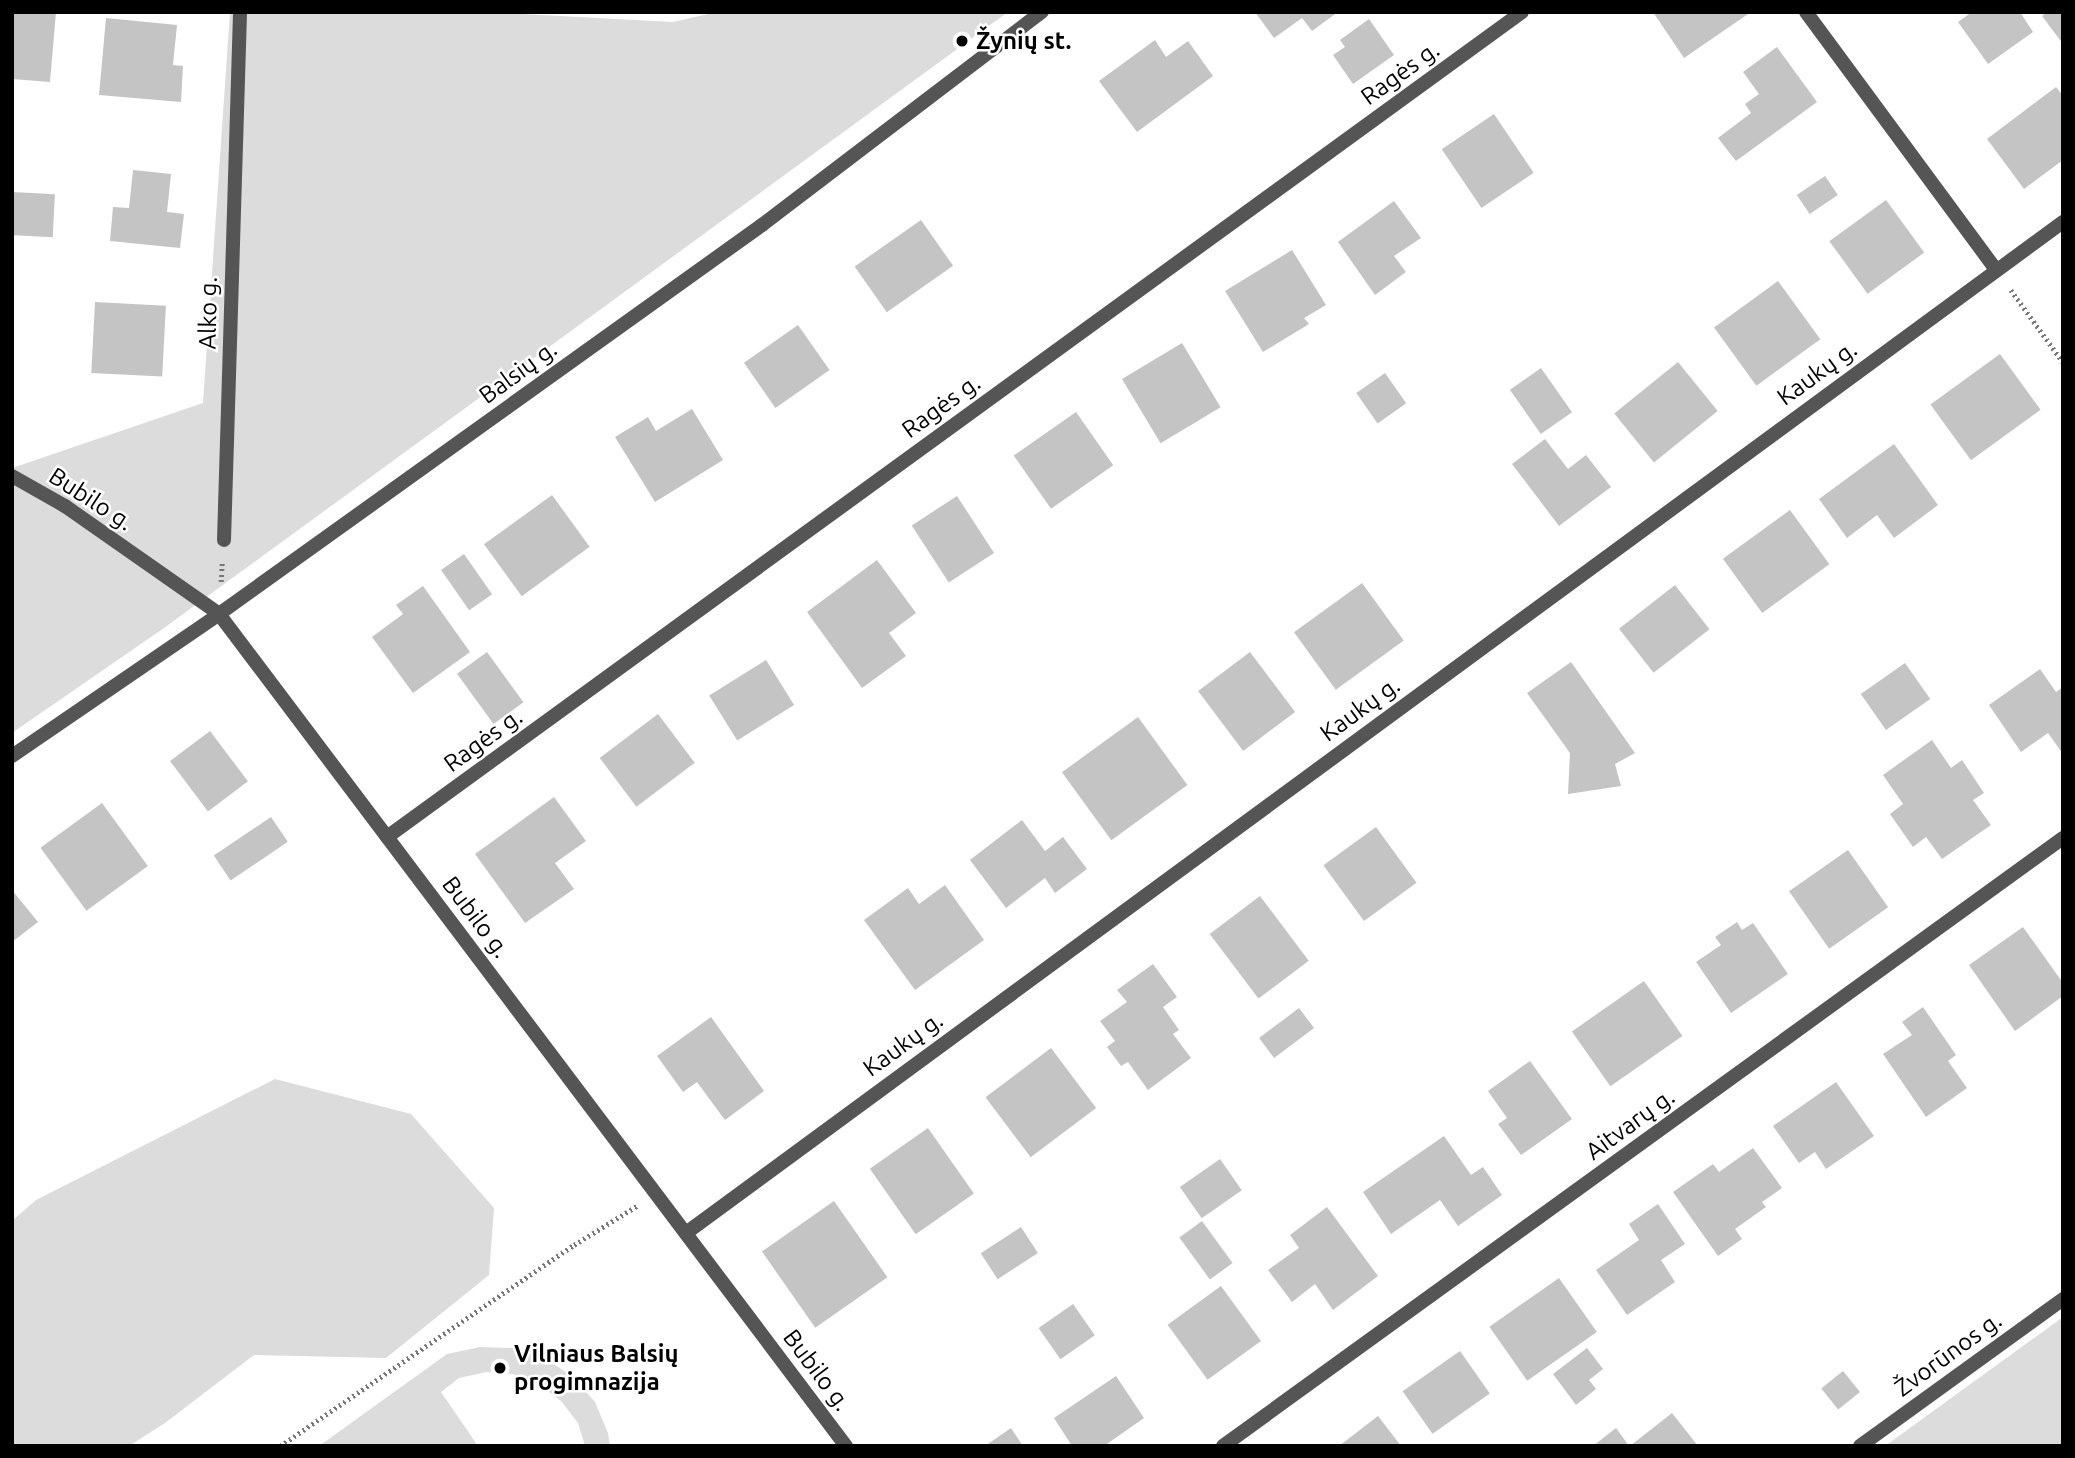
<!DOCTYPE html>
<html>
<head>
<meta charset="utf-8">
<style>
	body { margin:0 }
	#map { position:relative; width:2075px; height:1458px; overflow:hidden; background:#fff; font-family:Ubuntu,sans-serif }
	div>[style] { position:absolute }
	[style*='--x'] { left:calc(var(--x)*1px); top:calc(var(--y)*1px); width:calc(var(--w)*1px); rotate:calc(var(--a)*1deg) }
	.green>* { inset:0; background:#dcdcdc }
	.building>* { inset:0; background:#c4c4c4; transform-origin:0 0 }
	.path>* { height:4.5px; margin-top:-2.25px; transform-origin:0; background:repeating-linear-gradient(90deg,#777 0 2px,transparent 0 5.5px) }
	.minor>* { height:14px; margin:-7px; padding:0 7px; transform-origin:7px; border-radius:7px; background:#555 }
	.dots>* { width:19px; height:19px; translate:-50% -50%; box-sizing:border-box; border:4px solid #fff; border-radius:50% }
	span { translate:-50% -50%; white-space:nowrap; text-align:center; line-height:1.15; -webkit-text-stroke:5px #fff; paint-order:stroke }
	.poi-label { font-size:24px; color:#000; font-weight:700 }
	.left { translate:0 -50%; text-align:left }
	.street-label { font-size:24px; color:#000 }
	.frame { position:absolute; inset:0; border:14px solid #000; pointer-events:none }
</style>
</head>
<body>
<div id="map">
	<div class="green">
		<i style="clip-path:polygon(230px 12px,487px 12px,673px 22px,717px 12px,1008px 12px,164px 628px,12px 733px,12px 468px,203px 403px)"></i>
		<i style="clip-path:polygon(275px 1079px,411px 1114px,494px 1208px,489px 1275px,386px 1358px,254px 1355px,165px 1423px,129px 1446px,12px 1446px,12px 1221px,36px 1200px)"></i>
		<i style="clip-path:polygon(2063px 1317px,2063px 1446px,1885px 1446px)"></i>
		<i style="clip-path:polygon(480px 1347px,513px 1348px,545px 1358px,573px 1377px,595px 1402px,608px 1433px,610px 1446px,585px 1446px,578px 1423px,561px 1401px,539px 1384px,513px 1374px,486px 1372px,459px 1378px,441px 1392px,478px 1446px,319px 1446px,447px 1354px)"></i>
	</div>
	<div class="building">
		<i style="clip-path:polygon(12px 12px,56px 12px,50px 82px,12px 79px)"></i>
		<i style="clip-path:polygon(1255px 12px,1338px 12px,1312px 31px,1302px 18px,1274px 38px)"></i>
		<i style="clip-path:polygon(1653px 12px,1751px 12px,1684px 58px)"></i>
		<i style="clip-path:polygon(1972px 12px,2020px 12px,2033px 32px,1988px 64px,1958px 22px)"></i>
		<i style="clip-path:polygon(2047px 12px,2063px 12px,2063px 44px,2042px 16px)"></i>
		<i style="clip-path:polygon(106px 18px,177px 25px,173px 65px,183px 66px,181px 102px,99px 95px)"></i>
		<i style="clip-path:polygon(1369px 19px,1394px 55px,1353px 84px,1333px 55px,1345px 47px,1340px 40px)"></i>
		<i style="clip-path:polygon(1155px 40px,1166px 57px,1188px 41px,1213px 76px,1137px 132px,1099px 81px)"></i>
		<i style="clip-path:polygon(1777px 47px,1817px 102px,1736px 161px,1718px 138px,1751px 113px,1745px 104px,1759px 94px,1743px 72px)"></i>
		<i style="clip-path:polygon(2056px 87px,2063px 96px,2063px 160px,2024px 189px,1987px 139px)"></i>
		<i style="left:1494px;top:114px;width:71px;height:63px;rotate:56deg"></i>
		<i style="clip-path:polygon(133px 170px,171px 174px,167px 212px,184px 214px,180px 248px,110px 241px,113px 207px,129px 208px)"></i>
		<i style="left:1825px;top:176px;width:23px;height:34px;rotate:56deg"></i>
		<i style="left:12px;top:192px;width:43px;height:43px;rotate:3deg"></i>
		<i style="left:1886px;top:200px;width:65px;height:70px;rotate:54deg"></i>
		<i style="clip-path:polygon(1394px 201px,1421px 238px,1394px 256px,1406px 272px,1375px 295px,1338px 242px)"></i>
		<i style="left:921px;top:220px;width:56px;height:81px;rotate:55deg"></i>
		<i style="clip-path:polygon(1292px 250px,1326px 305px,1304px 318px,1309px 324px,1263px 352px,1225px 291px)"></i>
		<i style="left:1778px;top:281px;width:72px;height:79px;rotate:54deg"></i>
		<i style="left:95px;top:302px;width:71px;height:71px;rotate:3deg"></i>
		<i style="left:798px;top:325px;width:55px;height:66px;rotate:55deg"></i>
		<i style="left:1182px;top:343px;width:75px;height:70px;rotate:59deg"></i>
		<i style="left:2000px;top:354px;width:69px;height:86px;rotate:54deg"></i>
		<i style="left:1678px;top:362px;width:63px;height:82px;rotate:51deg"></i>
		<i style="left:1541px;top:368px;width:54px;height:38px;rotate:55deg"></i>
		<i style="left:1385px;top:373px;width:37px;height:35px;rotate:55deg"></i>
		<i style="clip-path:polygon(692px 409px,723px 460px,655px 502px,615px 437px,648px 417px,656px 431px)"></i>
		<i style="left:1076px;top:412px;width:65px;height:76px;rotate:55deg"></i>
		<i style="clip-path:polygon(1545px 439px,1568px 469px,1586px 455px,1611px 487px,1559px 526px,1512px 464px)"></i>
		<i style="clip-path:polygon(1894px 444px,1938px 505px,1894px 538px,1877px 515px,1847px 538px,1819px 499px)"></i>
		<i style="left:552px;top:495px;width:64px;height:84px;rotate:54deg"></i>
		<i style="left:957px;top:496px;width:68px;height:54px;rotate:57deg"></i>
		<i style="left:1790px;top:510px;width:67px;height:83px;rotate:54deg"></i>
		<i style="left:464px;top:554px;width:49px;height:28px;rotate:55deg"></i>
		<i style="clip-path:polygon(877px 560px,916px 613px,889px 633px,906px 656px,862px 688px,807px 612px)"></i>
		<i style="left:1362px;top:583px;width:71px;height:84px;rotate:54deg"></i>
		<i style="left:1675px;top:585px;width:56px;height:71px;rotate:52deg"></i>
		<i style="clip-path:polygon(423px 586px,470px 652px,413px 693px,372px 637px,403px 614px,396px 605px)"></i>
		<i style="left:487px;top:652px;width:62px;height:37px;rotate:54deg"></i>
		<i style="left:1250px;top:652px;width:75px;height:65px;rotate:53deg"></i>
		<i style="left:766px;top:660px;width:53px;height:67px;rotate:58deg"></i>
		<i style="clip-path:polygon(1571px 662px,1635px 753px,1615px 764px,1621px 786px,1568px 794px,1570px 753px,1527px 693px)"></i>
		<i style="left:1905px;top:663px;width:44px;height:54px;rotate:55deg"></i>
		<i style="clip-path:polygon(2040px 669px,2056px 692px,2063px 687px,2063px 754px,2048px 733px,2021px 752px,1989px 705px)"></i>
		<i style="left:658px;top:714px;width:61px;height:73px;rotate:53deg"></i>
		<i style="left:1138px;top:717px;width:84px;height:94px;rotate:54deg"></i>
		<i style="left:210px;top:731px;width:63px;height:50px;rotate:53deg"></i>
		<i style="clip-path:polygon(1932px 740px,1951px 768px,1962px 760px,1984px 793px,1973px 800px,1991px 825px,1942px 859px,1926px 837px,1913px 847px,1890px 814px,1903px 804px,1883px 775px)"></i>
		<i style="clip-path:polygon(554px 797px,586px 841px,555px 863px,574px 889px,525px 923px,475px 854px)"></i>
		<i style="left:102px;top:803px;width:78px;height:76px;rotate:54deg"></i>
		<i style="left:271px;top:817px;width:30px;height:69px;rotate:56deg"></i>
		<i style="clip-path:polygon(1022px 820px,1045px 851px,1063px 837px,1087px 869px,1055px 893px,1045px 878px,1006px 908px,970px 860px)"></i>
		<i style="left:1376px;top:827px;width:69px;height:65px;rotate:54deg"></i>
		<i style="left:1848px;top:850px;width:70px;height:72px;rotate:55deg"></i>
		<i style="clip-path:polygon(945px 885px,984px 940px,915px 990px,864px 920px,908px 888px,919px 904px)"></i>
		<i style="clip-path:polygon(12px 890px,38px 922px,12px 942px)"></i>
		<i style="left:1260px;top:896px;width:81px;height:63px;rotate:53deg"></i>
		<i style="clip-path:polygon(1737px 922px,1742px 930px,1753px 923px,1788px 974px,1731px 1013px,1696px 962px,1721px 945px,1715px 937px)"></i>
		<i style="clip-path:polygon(2023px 927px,2063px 983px,2063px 996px,2015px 1031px,1969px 965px)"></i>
		<i style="clip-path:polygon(1153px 964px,1177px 997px,1163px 1007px,1179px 1030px,1173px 1034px,1191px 1058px,1148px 1090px,1128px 1062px,1121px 1066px,1107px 1047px,1115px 1041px,1100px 1021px,1127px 1002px,1117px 990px)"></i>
		<i style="left:1644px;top:981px;width:67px;height:88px;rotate:55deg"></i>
		<i style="clip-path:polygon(1923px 1007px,1956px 1055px,1948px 1061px,1967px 1088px,1926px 1117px,1883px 1054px,1912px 1035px,1902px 1022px)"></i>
		<i style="left:1299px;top:1008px;width:25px;height:50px;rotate:53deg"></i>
		<i style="clip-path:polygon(711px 1017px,764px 1091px,725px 1120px,697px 1082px,683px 1092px,657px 1056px)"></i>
		<i style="left:1051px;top:1048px;width:75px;height:82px;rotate:53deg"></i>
		<i style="clip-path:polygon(1530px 1061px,1572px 1119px,1521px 1155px,1498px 1124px,1507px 1118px,1488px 1091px)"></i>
		<i style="clip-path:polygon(1836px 1082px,1874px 1136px,1826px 1169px,1815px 1152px,1799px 1163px,1773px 1126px)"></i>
		<i style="left:928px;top:1128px;width:80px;height:71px;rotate:55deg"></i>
		<i style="clip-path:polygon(1444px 1136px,1471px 1175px,1483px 1167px,1502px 1195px,1458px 1226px,1440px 1200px,1391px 1234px,1363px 1192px)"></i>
		<i style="clip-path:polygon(1753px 1148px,1782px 1188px,1762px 1202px,1766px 1207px,1735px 1229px,1742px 1239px,1718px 1256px,1673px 1192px,1713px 1164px,1719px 1172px)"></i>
		<i style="left:1220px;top:1159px;width:38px;height:49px;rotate:55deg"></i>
		<i style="left:834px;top:1201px;width:93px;height:88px;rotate:55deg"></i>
		<i style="clip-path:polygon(1658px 1204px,1685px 1244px,1661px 1260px,1675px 1282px,1627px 1315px,1596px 1270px,1639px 1240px,1629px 1224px)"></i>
		<i style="clip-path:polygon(1327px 1207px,1378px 1276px,1333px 1310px,1315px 1284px,1292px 1302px,1268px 1270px,1299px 1248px,1290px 1235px)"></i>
		<i style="left:1202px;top:1221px;width:52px;height:28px;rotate:54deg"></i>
		<i style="left:1021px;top:1227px;width:31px;height:48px;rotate:57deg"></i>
		<i style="left:1559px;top:1278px;width:66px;height:85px;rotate:55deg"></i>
		<i style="left:1221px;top:1286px;width:68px;height:66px;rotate:54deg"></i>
		<i style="left:1073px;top:1304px;width:38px;height:42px;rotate:55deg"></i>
		<i style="clip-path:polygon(1587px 1348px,1603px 1369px,1589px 1380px,1596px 1389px,1576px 1405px,1553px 1374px)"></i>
		<i style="left:1460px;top:1351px;width:52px;height:70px;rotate:55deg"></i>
		<i style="left:1843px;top:1371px;width:27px;height:28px;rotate:51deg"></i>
		<i style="clip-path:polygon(1116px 1376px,1144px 1418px,1104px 1446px,1072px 1446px,1054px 1418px)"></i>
		<i style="clip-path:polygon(1672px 1413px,1698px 1446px,1630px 1446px)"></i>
		<i style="clip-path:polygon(1378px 1416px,1401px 1446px,1339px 1446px)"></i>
		<i style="clip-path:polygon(1011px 1428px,1023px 1446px,985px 1446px)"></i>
		<i style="clip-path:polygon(1616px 1428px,1629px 1446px,1593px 1446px)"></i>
	</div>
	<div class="path">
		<i style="--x:2011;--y:290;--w:89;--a:54.2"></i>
		<i style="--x:221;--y:582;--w:19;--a:-87"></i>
		<i style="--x:280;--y:1446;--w:356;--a:-34.4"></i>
		<i style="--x:574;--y:1245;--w:74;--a:-31.8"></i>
	</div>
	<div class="minor">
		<i style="--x:1806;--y:12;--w:320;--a:53.6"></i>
		<i style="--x:12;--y:476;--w:61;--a:29.5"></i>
		<i style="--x:65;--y:506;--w:188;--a:35"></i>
		<i style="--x:219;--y:614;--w:1042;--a:53"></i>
		<i style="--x:224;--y:540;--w:528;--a:-88.26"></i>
		<i style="--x:12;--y:756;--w:251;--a:-34.4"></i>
		<i style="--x:219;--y:614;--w:668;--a:-35.62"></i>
		<i style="--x:762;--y:225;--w:352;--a:-37.3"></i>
		<i style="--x:387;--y:837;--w:1403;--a:-36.01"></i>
		<i style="--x:686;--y:1233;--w:1708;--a:-36.29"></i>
		<i style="--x:1223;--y:1446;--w:1037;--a:-35.9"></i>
		<i style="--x:1860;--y:1446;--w:251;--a:-35.9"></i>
	</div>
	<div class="dots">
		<i style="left:962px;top:41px;background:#000"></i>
		<i style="left:500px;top:1368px;background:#000"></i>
	</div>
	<div class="poi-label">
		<span class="left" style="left:976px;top:41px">Žynių st.</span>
		<span class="left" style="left:514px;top:1368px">Vilniaus Balsių<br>progimnazija</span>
	</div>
	<div class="street-label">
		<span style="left:1400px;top:73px;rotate:-36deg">Ragės g.</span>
		<span style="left:208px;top:313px;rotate:-89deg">Alko g.</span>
		<span style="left:518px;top:372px;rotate:-36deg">Balsių g.</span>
		<span style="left:1817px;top:373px;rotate:-36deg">Kaukų g.</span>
		<span style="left:941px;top:406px;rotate:-36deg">Ragės g.</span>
		<span style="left:91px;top:499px;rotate:33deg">Bubilo g.</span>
		<span style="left:1360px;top:709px;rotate:-36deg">Kaukų g.</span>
		<span style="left:483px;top:740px;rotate:-36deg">Ragės g.</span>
		<span style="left:476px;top:917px;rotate:53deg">Bubilo g.</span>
		<span style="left:903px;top:1044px;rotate:-36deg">Kaukų g.</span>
		<span style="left:1630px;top:1124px;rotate:-36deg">Aitvarų g.</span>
		<span style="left:1948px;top:1354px;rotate:-36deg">Žvorūnos g.</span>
		<span style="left:817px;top:1370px;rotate:53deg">Bubilo g.</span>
	</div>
	<div class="frame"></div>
</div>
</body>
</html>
